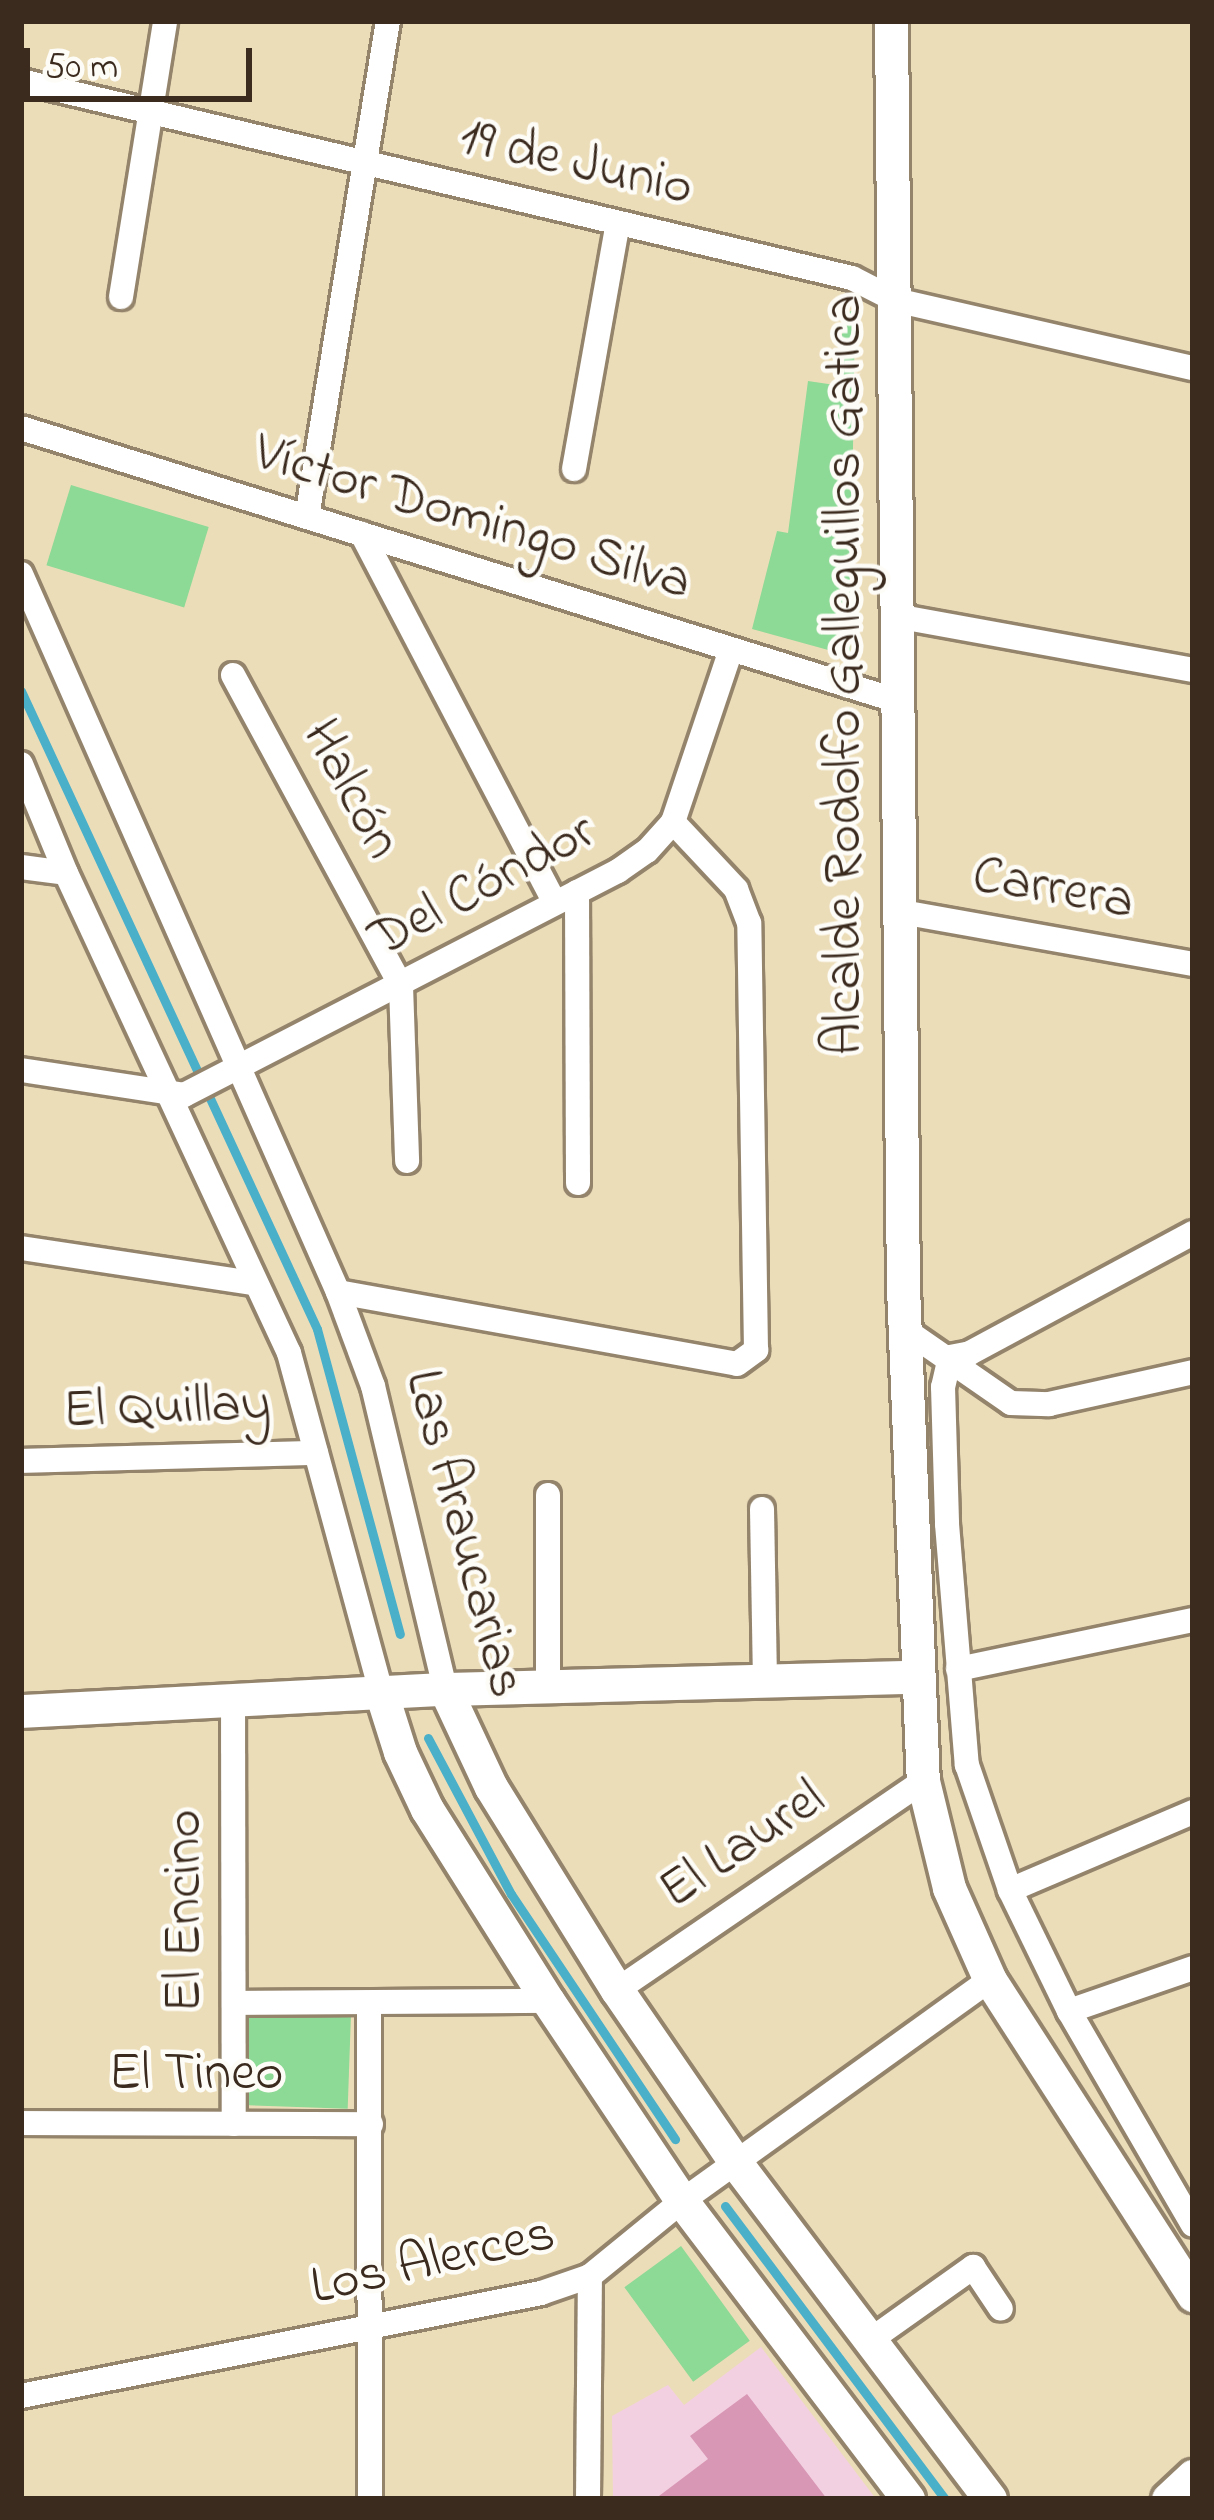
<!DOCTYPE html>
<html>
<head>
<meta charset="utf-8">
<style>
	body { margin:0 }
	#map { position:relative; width:1214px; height:2520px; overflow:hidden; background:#ecddb9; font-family:"Indie Flower",sans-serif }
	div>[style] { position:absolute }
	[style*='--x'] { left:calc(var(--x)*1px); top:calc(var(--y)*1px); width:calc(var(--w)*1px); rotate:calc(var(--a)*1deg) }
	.built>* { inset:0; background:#f2cfe1 }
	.green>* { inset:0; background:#8dd996; transform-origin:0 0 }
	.stream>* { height:9px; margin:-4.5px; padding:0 4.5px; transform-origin:4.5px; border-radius:4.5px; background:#4ab0c9 }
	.building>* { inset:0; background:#d897b4 }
	.roads { filter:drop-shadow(3px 0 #94846c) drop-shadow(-3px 0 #94846c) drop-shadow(0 3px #94846c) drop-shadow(0 -3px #94846c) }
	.street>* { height:24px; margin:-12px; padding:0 12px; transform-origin:12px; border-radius:12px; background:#fff }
	.secondary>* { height:33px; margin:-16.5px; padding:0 16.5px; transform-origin:16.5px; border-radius:16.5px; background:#fff }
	span { translate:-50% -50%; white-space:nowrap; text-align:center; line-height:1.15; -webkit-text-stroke:9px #fdfcf7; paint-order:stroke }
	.street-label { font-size:54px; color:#3b2a1e }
	.frame { position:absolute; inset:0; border:24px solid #3b2a1e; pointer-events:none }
	.scale { position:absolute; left:24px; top:48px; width:228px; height:54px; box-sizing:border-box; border:6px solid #3b2a1e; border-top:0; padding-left:15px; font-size:36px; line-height:42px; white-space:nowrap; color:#3b2a1e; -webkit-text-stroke:9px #fdfcf7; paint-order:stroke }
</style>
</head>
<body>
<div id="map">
	<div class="built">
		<i style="clip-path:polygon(761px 2347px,876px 2499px,613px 2499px,612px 2416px,668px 2385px,684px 2405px)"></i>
	</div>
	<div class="green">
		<i style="clip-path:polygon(855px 310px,850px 656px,752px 629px,777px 531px,788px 533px,808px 381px,835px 385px,845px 313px)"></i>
		<i style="left:71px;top:485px;width:144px;height:84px;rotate:17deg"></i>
		<i style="left:244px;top:2012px;width:107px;height:93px;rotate:2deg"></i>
		<i style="left:681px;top:2246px;width:117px;height:70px;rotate:54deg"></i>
	</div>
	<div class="stream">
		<i style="--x:21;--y:691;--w:703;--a:65.11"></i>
		<i style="--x:317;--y:1329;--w:316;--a:74.8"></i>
		<i style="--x:428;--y:1738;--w:177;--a:62"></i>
		<i style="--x:511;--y:1894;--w:295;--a:56.2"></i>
		<i style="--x:725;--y:2206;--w:366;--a:53.1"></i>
	</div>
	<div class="building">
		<i style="clip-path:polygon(747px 2394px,827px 2499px,655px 2499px,708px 2459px,690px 2436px)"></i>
	</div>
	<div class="roads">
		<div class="street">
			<i style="--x:21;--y:81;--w:854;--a:13.34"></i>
			<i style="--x:852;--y:278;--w:48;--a:27.1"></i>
			<i style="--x:895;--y:300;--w:306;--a:12.9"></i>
			<i style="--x:121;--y:297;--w:279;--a:-80.9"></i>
			<i style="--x:21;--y:428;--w:915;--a:17.29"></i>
			<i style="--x:574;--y:469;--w:250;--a:-79.9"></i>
			<i style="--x:307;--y:517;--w:503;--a:-80.73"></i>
			<i style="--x:362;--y:534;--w:416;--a:62.4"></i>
			<i style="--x:21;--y:574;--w:785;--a:66.18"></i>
			<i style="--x:338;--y:1292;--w:100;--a:69.6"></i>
			<i style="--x:373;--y:1386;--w:311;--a:76.6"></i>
			<i style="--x:896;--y:616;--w:302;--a:10.3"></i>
			<i style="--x:233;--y:675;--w:353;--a:61.6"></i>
			<i style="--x:401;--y:986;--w:175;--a:88"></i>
			<i style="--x:21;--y:764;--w:118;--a:67.6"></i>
			<i style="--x:66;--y:873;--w:529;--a:65.08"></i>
			<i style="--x:289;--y:1353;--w:351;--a:74.8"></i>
			<i style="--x:21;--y:867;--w:45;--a:7.6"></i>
			<i style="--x:577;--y:892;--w:291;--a:89.8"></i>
			<i style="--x:896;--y:911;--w:302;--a:10.1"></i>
			<i style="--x:21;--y:1070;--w:165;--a:8.7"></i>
			<i style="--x:184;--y:1095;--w:488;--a:-27.3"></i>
			<i style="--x:618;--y:871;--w:35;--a:-35"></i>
			<i style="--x:647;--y:851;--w:39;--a:-48"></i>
			<i style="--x:673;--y:822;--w:182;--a:-71.4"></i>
			<i style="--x:21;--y:1248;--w:235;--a:8.6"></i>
			<i style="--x:338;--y:1292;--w:405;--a:10.2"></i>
			<i style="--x:737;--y:1364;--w:24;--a:-36"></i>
			<i style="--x:756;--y:1350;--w:427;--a:-90.9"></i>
			<i style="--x:749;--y:923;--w:36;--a:-111"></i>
			<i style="--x:736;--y:889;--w:92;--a:-133.2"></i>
			<i style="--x:904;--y:1329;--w:130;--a:34.7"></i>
			<i style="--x:1011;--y:1403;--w:38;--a:2"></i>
			<i style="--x:1049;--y:1404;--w:148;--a:-12.5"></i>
			<i style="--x:950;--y:1357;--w:31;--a:103"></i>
			<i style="--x:943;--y:1387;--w:137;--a:88.3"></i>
			<i style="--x:947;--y:1524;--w:242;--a:85.3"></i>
			<i style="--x:967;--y:1765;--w:132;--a:71"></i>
			<i style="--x:1010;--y:1890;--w:135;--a:64"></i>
			<i style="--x:1069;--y:2011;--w:247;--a:59.9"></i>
			<i style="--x:950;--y:1357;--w:20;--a:-11"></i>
			<i style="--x:970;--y:1353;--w:253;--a:-28.3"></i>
			<i style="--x:21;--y:1461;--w:295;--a:-1.6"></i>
			<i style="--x:548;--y:1495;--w:191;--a:90"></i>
			<i style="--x:762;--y:1509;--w:170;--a:89"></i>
			<i style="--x:958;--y:1669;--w:240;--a:-11.8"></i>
			<i style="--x:233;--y:1698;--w:426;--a:89.9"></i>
			<i style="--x:1010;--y:1890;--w:199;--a:-23.1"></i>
			<i style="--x:617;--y:1990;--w:371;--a:-34.3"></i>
			<i style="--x:235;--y:2003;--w:313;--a:-0.4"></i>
			<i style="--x:369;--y:2006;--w:493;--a:89.9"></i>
			<i style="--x:1069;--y:2011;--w:131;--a:-19.1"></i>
			<i style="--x:21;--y:2123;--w:350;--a:0.2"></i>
			<i style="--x:869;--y:2341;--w:128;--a:-35.4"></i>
			<i style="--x:973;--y:2267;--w:50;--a:56.3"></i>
			<i style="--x:21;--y:2396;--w:530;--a:-11.2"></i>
			<i style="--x:541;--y:2293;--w:52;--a:-19.1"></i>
			<i style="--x:590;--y:2276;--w:119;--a:-39.2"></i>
			<i style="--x:682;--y:2201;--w:379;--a:-35.7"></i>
			<i style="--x:588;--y:2499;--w:223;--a:-89.5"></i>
		</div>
		<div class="secondary">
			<i style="--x:891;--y:21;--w:1266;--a:89.46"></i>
			<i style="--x:903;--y:1287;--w:494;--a:87.7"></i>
			<i style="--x:923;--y:1781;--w:110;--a:76.3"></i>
			<i style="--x:949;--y:1888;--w:101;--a:66"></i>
			<i style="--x:990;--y:1980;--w:375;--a:57.2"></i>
			<i style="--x:445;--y:1689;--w:108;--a:64.9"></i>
			<i style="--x:491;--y:1787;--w:239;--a:58.2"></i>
			<i style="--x:617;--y:1990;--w:210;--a:55.5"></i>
			<i style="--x:736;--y:2163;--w:421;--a:52.9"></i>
			<i style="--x:381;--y:1692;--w:63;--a:72.4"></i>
			<i style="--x:400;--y:1752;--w:63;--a:64.7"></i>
			<i style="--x:427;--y:1809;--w:227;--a:57.8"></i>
			<i style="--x:548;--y:2001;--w:241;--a:56.2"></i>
			<i style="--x:682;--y:2201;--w:374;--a:52.8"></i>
			<i style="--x:21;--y:1711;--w:425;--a:-3"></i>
			<i style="--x:445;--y:1689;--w:471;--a:-1.5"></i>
			<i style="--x:1168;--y:2499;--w:34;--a:-43"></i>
		</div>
	</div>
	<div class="street-label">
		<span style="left:576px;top:164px;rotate:13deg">19 de Junio</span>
		<span style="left:472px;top:519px;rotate:17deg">Víctor Domingo Silva</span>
		<span style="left:846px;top:675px;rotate:-90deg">Alcalde Rodolfo Galleguillos Gatica</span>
		<span style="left:350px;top:790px;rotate:62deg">Halcón</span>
		<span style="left:483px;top:887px;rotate:-28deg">Del Cóndor</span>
		<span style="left:1053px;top:890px;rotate:10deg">Carrera</span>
		<span style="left:167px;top:1409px;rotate:-2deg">El Quillay</span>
		<span style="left:463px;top:1534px;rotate:75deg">Las Araucarias</span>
		<span style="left:743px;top:1846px;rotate:-34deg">El Laurel</span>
		<span style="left:186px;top:1911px;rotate:-90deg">El Encino</span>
		<span style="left:196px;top:2075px">El Tineo</span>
		<span style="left:433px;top:2262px;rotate:-13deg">Los Alerces</span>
	</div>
	<div class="frame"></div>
	<div class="scale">50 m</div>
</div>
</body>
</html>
